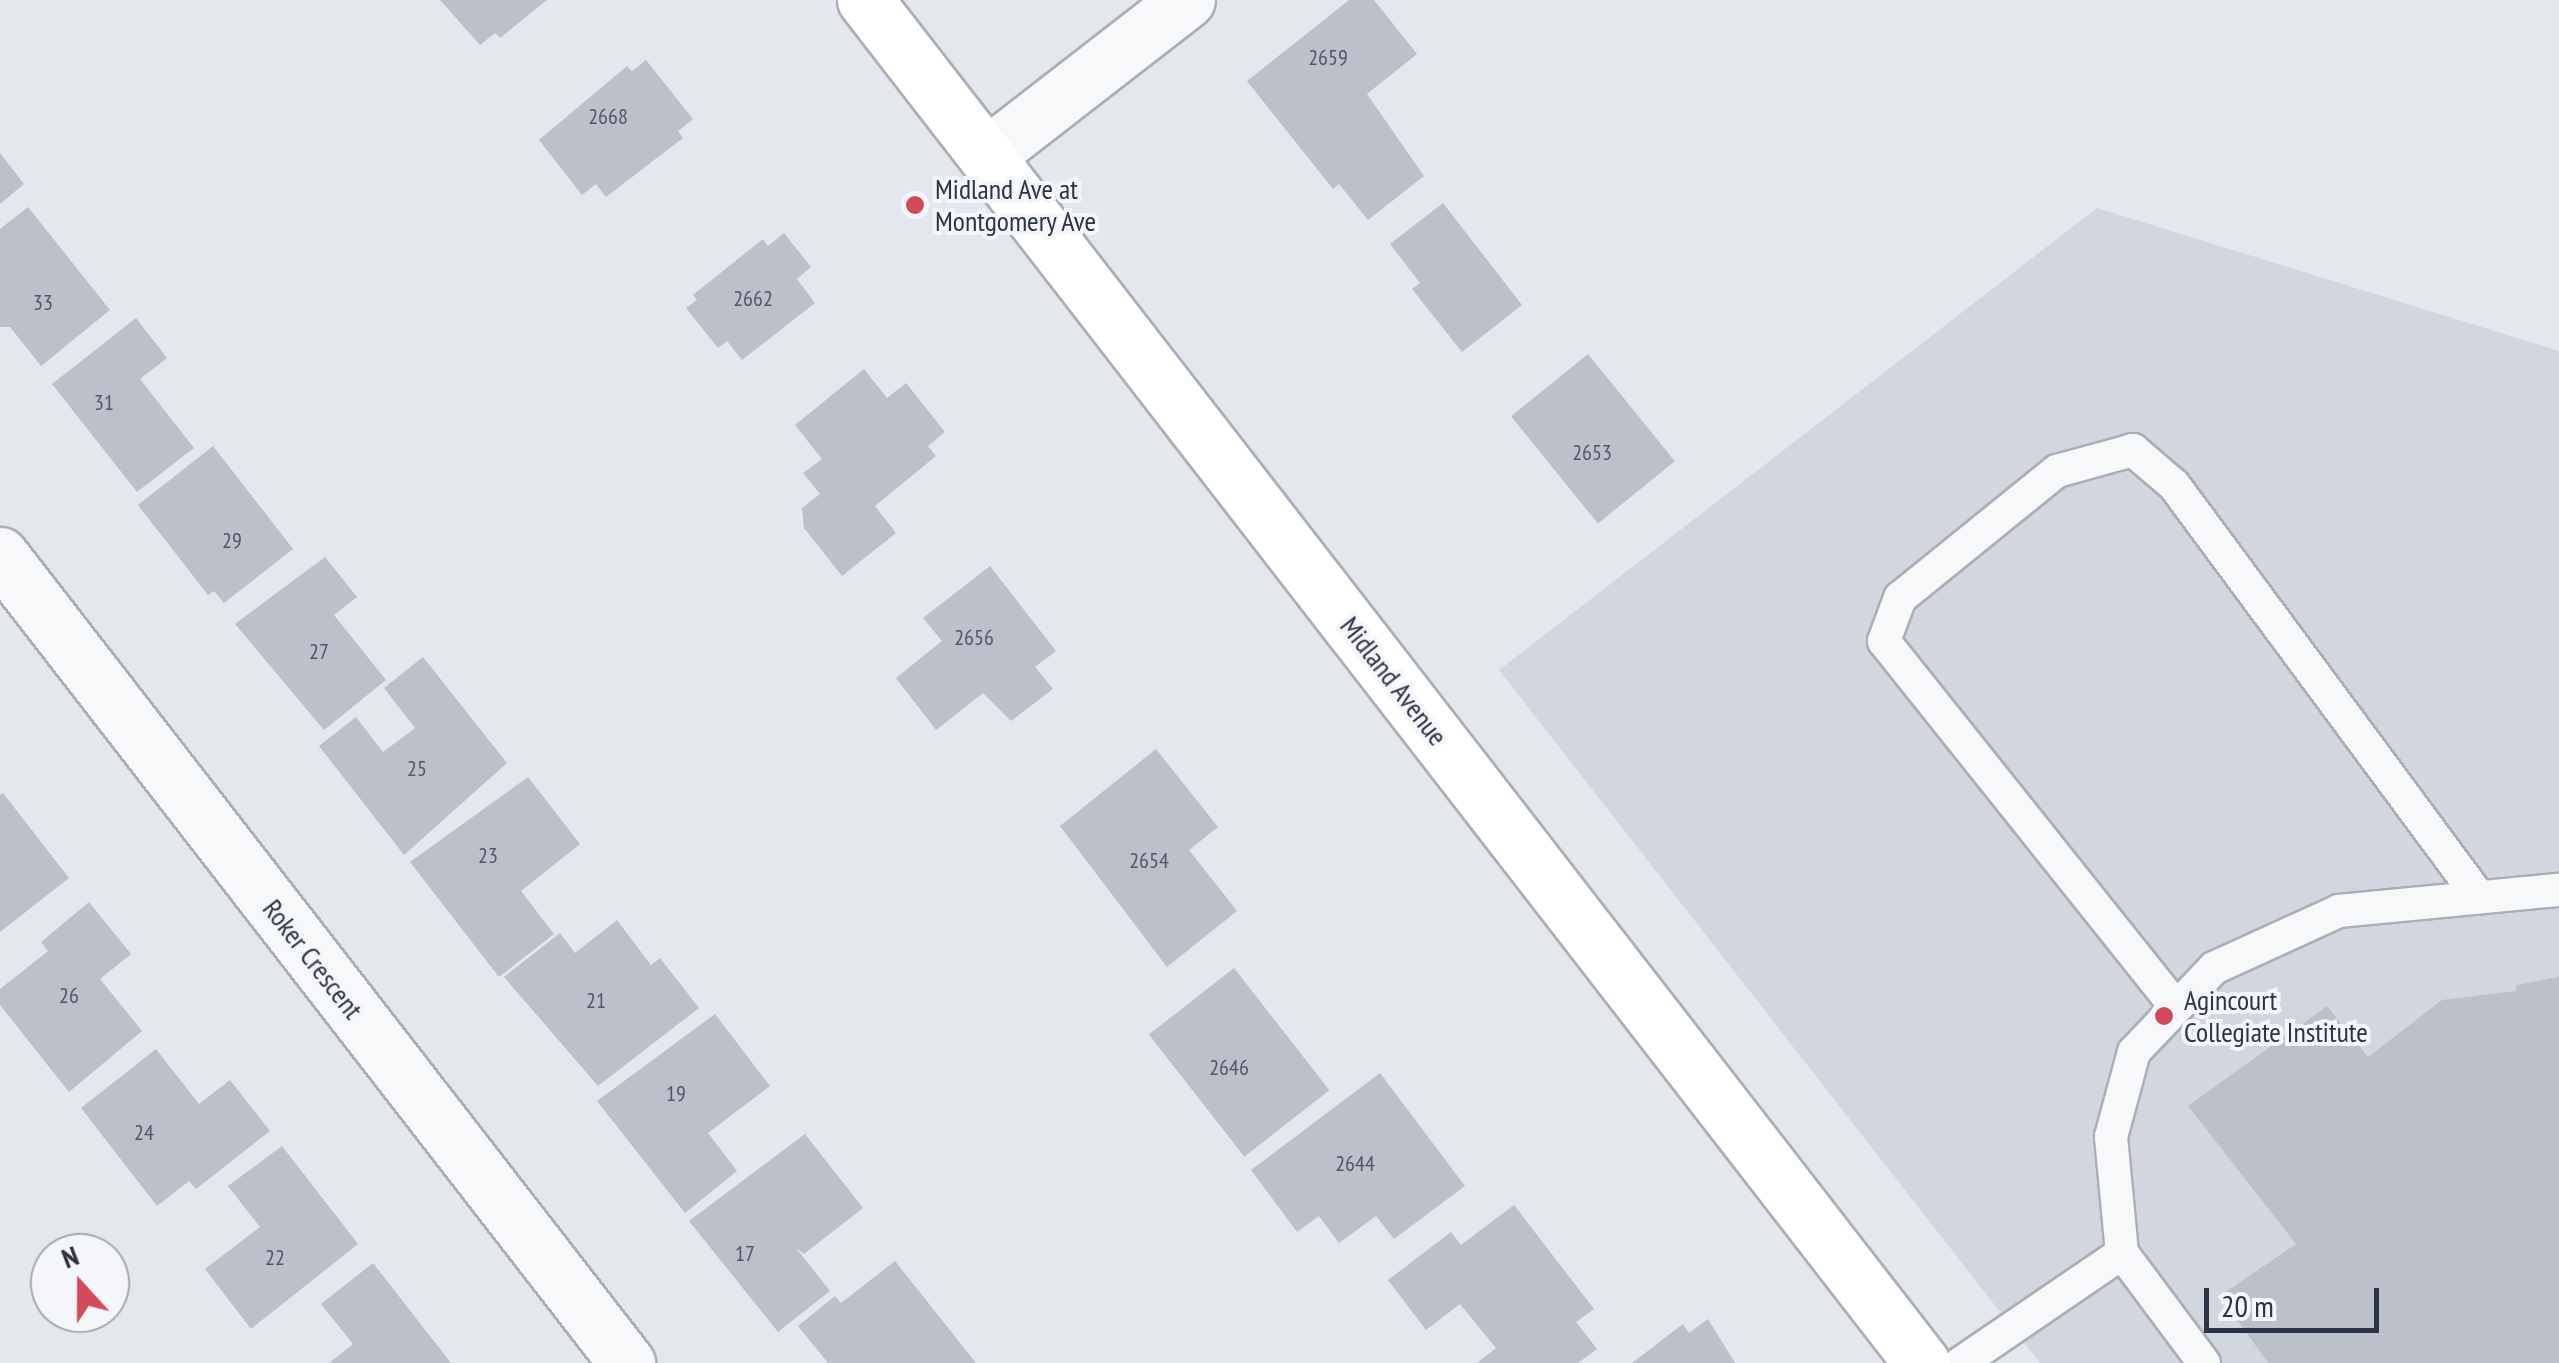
<!DOCTYPE html>
<html>
<head>
<meta charset="utf-8">
<style>
	body { margin:0 }
	#map { position:relative; width:2559px; height:1363px; overflow:hidden; background:#e4e7ec; font-family:"PT Sans Narrow",sans-serif }
	div>[style] { position:absolute }
	[style*='--x'] { left:calc(var(--x)*1px); top:calc(var(--y)*1px); width:calc(var(--w)*1px); rotate:calc(var(--a)*1deg) }
	.built>* { inset:0; background:#d2d6de }
	.building>* { inset:0; background:#bbc0ca; transform-origin:0 0 }
	.roads { filter:drop-shadow(2px 0 #a9aeb7) drop-shadow(-2px 0 #a9aeb7) drop-shadow(0 2px #a9aeb7) drop-shadow(0 -2px #a9aeb7) }
	.service>* { height:32px; margin:-16px; padding:0 16px; transform-origin:16px; border-radius:16px; background:#f7f8fa }
	.minor>* { height:55px; margin:-27.5px; padding:0 27.5px; transform-origin:27.5px; border-radius:27.5px; background:#f7f8fa }
	.secondary>* { height:55px; margin:-27.5px; padding:0 27.5px; transform-origin:27.5px; border-radius:27.5px; background:#fff }
	.dots>* { width:28px; height:28px; translate:-50% -50%; box-sizing:border-box; border:5px solid #f4f6f9; border-radius:50% }
	span { translate:-50% -50%; white-space:nowrap; text-align:center; line-height:1.15; -webkit-text-stroke:8px #f4f6f9; paint-order:stroke }
	.number-label { font-size:22px; color:#4f5766 }
	.number-label span { -webkit-text-stroke-width:0 }
	.poi-label { font-size:28px; color:#2b3445 }
	.left { translate:0 -50%; text-align:left }
	.street-label { font-size:28px; color:#2b3445 }
	.north { position:absolute; left:30px; top:1233px; width:100px; height:100px; box-sizing:border-box; background:#f4f6f9; border:2px solid #a4a8b1; border-radius:50%; rotate:339deg; font-size:28px; font-weight:700; line-height:40px; text-align:center; color:#2b3445 }
	.north::after { content:''; display:block; margin:auto; width:35px; height:45px; background:#d1495b; clip-path:polygon(50% 0,100% 100%,50% 72%,0 100%) }
	.scale { position:absolute; left:2204px; top:1288px; width:175px; height:45px; box-sizing:border-box; border:5px solid #2b3445; border-top:0; padding-left:12px; font-size:30px; line-height:35px; white-space:nowrap; color:#2b3445; -webkit-text-stroke:8px #f4f6f9; paint-order:stroke }
</style>
</head>
<body>
<div id="map">
	<div class="built">
		<i style="clip-path:polygon(2097px 208px,2559px 351px,2559px 1363px,2040px 1363px,1499px 670px)"></i>
	</div>
	<div class="building">
		<i style="clip-path:polygon(440px 0,547px 0,500px 38px,495px 33px,480px 45px)"></i>
		<i style="clip-path:polygon(1349px 0,1374px 0,1417px 54px,1367px 94px,1424px 176px,1368px 220px,1339px 184px,1333px 189px,1247px 81px)"></i>
		<i style="clip-path:polygon(646px 60px,693px 119px,678px 131px,683px 138px,606px 197px,596px 184px,582px 195px,539px 140px,627px 66px,632px 71px)"></i>
		<i style="clip-path:polygon(0 153px,24px 184px,0 204px)"></i>
		<i style="clip-path:polygon(1443px 203px,1522px 305px,1462px 352px,1412px 289px,1420px 283px,1390px 244px)"></i>
		<i style="clip-path:polygon(28px 207px,110px 310px,41px 366px,10px 327px,0 327px,0 229px)"></i>
		<i style="clip-path:polygon(784px 233px,811px 267px,797px 279px,815px 303px,742px 360px,727px 341px,718px 348px,686px 308px,697px 300px,693px 295px,763px 239px,768px 246px)"></i>
		<i style="clip-path:polygon(136px 318px,167px 358px,140px 379px,194px 448px,137px 492px,52px 384px)"></i>
		<i style="left:1588px;top:354px;width:138px;height:99px;rotate:51deg"></i>
		<i style="clip-path:polygon(864px 369px,887px 398px,906px 383px,945px 432px,928px 446px,936px 456px,875px 506px,896px 533px,842px 576px,804px 528px,802px 508px,820px 494px,803px 473px,822px 459px,795px 425px)"></i>
		<i style="clip-path:polygon(213px 446px,293px 549px,224px 603px,214px 591px,208px 595px,138px 505px)"></i>
		<i style="clip-path:polygon(325px 557px,357px 597px,334px 615px,386px 680px,324px 730px,235px 624px)"></i>
		<i style="clip-path:polygon(990px 566px,1056px 651px,1035px 667px,1053px 689px,1011px 721px,983px 693px,936px 730px,896px 678px,942px 641px,923px 618px)"></i>
		<i style="clip-path:polygon(423px 657px,507px 763px,404px 855px,319px 746px,356px 717px,383px 752px,415px 728px,384px 688px)"></i>
		<i style="clip-path:polygon(1156px 749px,1218px 827px,1189px 850px,1237px 911px,1167px 967px,1060px 826px)"></i>
		<i style="clip-path:polygon(528px 777px,580px 844px,521px 891px,554px 934px,499px 977px,410px 862px)"></i>
		<i style="clip-path:polygon(3px 793px,69px 878px,0 932px,0 795px)"></i>
		<i style="clip-path:polygon(89px 902px,131px 954px,100px 979px,142px 1031px,69px 1092px,0 1005px,0 989px,48px 951px,41px 942px)"></i>
		<i style="clip-path:polygon(617px 920px,651px 965px,660px 958px,699px 1008px,598px 1086px,504px 977px,560px 933px,575px 953px)"></i>
		<i style="left:1234px;top:968px;width:155px;height:108px;rotate:52deg"></i>
		<i style="clip-path:polygon(2559px 977px,2559px 1363px,2268px 1363px,2220px 1296px,2296px 1244px,2188px 1106px,2327px 1006px,2368px 1057px,2442px 1000px,2516px 991px,2516px 985px)"></i>
		<i style="clip-path:polygon(715px 1014px,770px 1086px,708px 1133px,737px 1171px,685px 1213px,597px 1101px)"></i>
		<i style="clip-path:polygon(156px 1049px,199px 1104px,230px 1080px,270px 1131px,196px 1189px,189px 1181px,157px 1206px,81px 1108px)"></i>
		<i style="clip-path:polygon(1380px 1073px,1465px 1186px,1394px 1239px,1376px 1216px,1339px 1243px,1319px 1216px,1297px 1232px,1251px 1170px)"></i>
		<i style="clip-path:polygon(805px 1134px,863px 1208px,804px 1254px,796px 1248px,830px 1291px,778px 1332px,689px 1221px)"></i>
		<i style="clip-path:polygon(282px 1146px,358px 1244px,251px 1329px,205px 1269px,260px 1227px,228px 1186px)"></i>
		<i style="clip-path:polygon(1514px 1205px,1594px 1309px,1576px 1322px,1597px 1349px,1578px 1363px,1477px 1363px,1496px 1348px,1460px 1304px,1426px 1330px,1388px 1280px,1451px 1232px,1461px 1245px)"></i>
		<i style="clip-path:polygon(895px 1261px,976px 1363px,828px 1363px,798px 1326px,835px 1296px,841px 1303px)"></i>
		<i style="clip-path:polygon(373px 1263px,451px 1363px,329px 1363px,353px 1344px,321px 1304px)"></i>
		<i style="clip-path:polygon(1708px 1319px,1735px 1363px,1632px 1363px,1683px 1324px,1689px 1333px)"></i>
	</div>
	<div class="roads">
		<div class="service">
			<i style="--x:2176;--y:1007;--w:468;--a:-128.6"></i>
			<i style="--x:1884;--y:641;--w:46;--a:-69.6"></i>
			<i style="--x:1900;--y:598;--w:202;--a:-39"></i>
			<i style="--x:2057;--y:471;--w:79;--a:-15.4"></i>
			<i style="--x:2133;--y:450;--w:54;--a:40.5"></i>
			<i style="--x:2174;--y:485;--w:513;--a:53.49"></i>
			<i style="--x:1961;--y:1363;--w:195;--a:-34.3"></i>
			<i style="--x:2204;--y:1363;--w:137;--a:-126.7"></i>
			<i style="--x:2122;--y:1253;--w:117;--a:-95.4"></i>
			<i style="--x:2111;--y:1137;--w:88;--a:-74.9"></i>
			<i style="--x:2134;--y:1052;--w:116;--a:-46.4"></i>
			<i style="--x:2214;--y:968;--w:137;--a:-24.5"></i>
			<i style="--x:2339;--y:911;--w:221;--a:-5.5"></i>
		</div>
		<div class="minor">
			<i style="--x:987;--y:155;--w:253;--a:-37.8"></i>
			<i style="--x:0;--y:555;--w:1023;--a:52.19"></i>
		</div>
		<div class="secondary">
			<i style="--x:865;--y:0;--w:1725;--a:52.21"></i>
		</div>
	</div>
	<div class="dots">
		<i style="left:915px;top:205px;background:#d1495b"></i>
		<i style="left:2164px;top:1016px;background:#d1495b"></i>
	</div>
	<div class="number-label">
		<span style="left:1328px;top:58px">2659</span>
		<span style="left:608px;top:117px">2668</span>
		<span style="left:753px;top:299px">2662</span>
		<span style="left:43px;top:303px">33</span>
		<span style="left:104px;top:403px">31</span>
		<span style="left:1592px;top:453px">2653</span>
		<span style="left:232px;top:541px">29</span>
		<span style="left:974px;top:638px">2656</span>
		<span style="left:319px;top:652px">27</span>
		<span style="left:417px;top:769px">25</span>
		<span style="left:488px;top:856px">23</span>
		<span style="left:1149px;top:861px">2654</span>
		<span style="left:69px;top:996px">26</span>
		<span style="left:596px;top:1001px">21</span>
		<span style="left:1229px;top:1068px">2646</span>
		<span style="left:676px;top:1094px">19</span>
		<span style="left:144px;top:1133px">24</span>
		<span style="left:1355px;top:1164px">2644</span>
		<span style="left:745px;top:1254px">17</span>
		<span style="left:275px;top:1258px">22</span>
	</div>
	<div class="poi-label">
		<span class="left" style="left:935px;top:205px">Midland Ave at<br>Montgomery Ave</span>
		<span class="left" style="left:2184px;top:1016px">Agincourt<br>Collegiate Institute</span>
	</div>
	<div class="street-label">
		<span style="left:1394px;top:681px;rotate:52deg">Midland Avenue</span>
		<span style="left:313px;top:959px;rotate:52deg">Roker Crescent</span>
	</div>
	<div class="north">N</div>
	<div class="scale">20 m</div>
</div>
</body>
</html>
